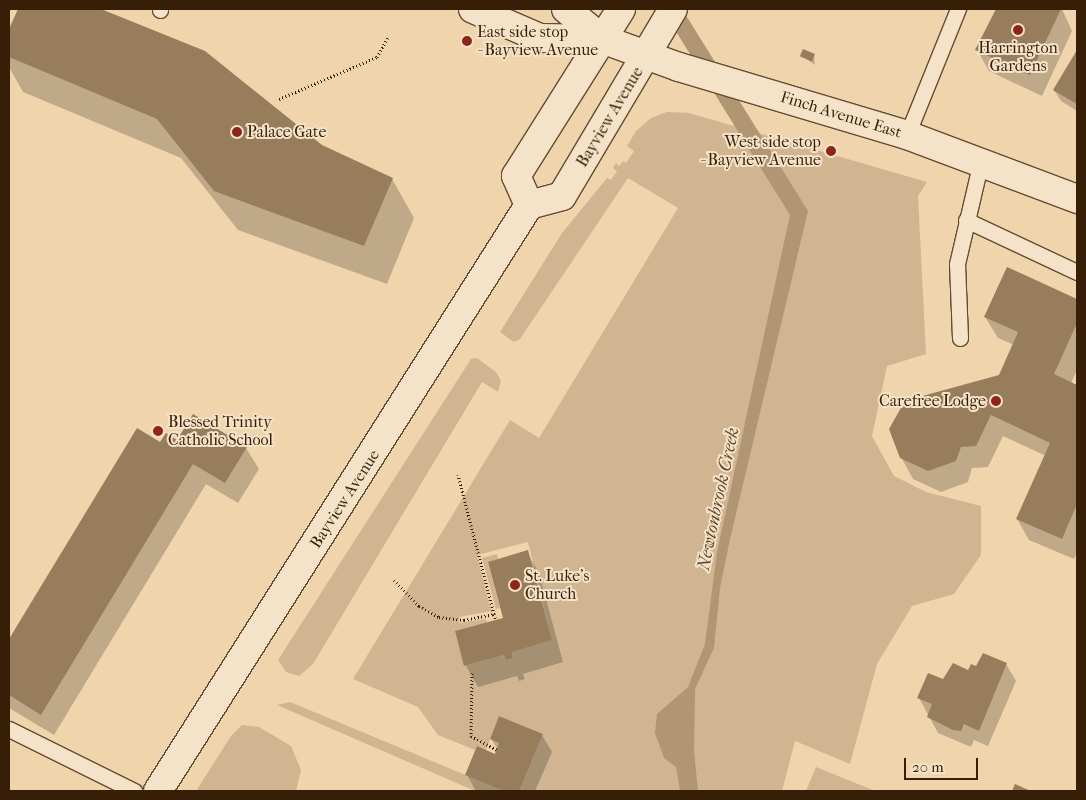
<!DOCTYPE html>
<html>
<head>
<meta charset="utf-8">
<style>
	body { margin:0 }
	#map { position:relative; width:1086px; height:800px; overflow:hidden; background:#f0d4ac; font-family:"IM FELL French Canon",serif }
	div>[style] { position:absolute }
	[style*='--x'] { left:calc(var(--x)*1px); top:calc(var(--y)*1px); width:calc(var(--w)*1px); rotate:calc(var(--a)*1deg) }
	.green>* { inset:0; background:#d0b590 }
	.water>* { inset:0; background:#b19674 }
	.shadow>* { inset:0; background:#0003 }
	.building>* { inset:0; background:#977d5c; transform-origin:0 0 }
	.path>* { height:3px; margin-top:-1.5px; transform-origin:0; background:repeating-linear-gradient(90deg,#361f06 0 1px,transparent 0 3.5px) }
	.roads { filter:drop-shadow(1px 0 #644c30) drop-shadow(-1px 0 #644c30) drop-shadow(0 1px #644c30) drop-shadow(0 -1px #644c30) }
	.service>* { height:15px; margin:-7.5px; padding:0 7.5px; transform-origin:7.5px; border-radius:7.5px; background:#f5e3c9 }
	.secondary>* { height:28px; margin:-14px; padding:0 14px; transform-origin:14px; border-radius:14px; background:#f5e3c9 }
	.dots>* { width:14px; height:14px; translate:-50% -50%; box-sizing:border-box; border:2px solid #f5e3c9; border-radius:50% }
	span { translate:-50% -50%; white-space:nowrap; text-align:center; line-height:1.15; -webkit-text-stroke:4px #f5e3c9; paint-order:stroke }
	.poi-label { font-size:16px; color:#361f06 }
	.left { translate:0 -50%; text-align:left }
	.right { translate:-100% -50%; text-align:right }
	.street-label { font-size:16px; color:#361f06 }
	.water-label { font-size:18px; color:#61492c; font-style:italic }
	.frame { position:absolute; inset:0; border:10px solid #361f06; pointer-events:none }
	.scale { position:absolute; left:904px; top:758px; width:74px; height:22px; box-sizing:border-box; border:2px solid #361f06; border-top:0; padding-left:6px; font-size:15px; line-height:18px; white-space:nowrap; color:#361f06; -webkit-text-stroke:4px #f5e3c9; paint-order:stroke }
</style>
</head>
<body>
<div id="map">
	<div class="green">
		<i style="clip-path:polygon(evenodd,667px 112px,689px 113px,927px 182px,918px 196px,926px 354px,887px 366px,872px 436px,894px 476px,926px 492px,981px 506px,981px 555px,954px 594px,912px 606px,877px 664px,850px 764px,795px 741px,782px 791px,519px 791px,543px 734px,499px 716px,486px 750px,477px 746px,475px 750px,438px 735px,418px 707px,353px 679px,510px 420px,539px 438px,678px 208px,628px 178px,520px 339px,514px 342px,500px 332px,562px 233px,607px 178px,611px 180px,617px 171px,613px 168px,616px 163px,619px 166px,623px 161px,626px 163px,634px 151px,627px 146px,636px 131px,651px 118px,667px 112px,528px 542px,552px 640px,512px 652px,513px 658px,506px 660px,504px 655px,465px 666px,455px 631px,487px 623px,486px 619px,459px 623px,459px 617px,491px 611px,477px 555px,528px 542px)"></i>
		<i style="clip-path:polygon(477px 358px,496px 372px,501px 381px,498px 392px,482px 382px,313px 664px,299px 676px,286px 672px,278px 660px,471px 359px)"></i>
		<i style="clip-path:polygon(497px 554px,498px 559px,488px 563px,500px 608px,496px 609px,482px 558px)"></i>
		<i style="clip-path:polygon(290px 702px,504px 791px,475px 791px,277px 705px)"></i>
		<i style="clip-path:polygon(242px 725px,259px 727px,291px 746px,301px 770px,296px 791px,196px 791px,231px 736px)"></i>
		<i style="clip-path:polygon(816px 767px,875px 791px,806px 791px)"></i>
	</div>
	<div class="water">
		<i style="clip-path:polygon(662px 9px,682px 9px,808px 211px,730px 539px,720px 588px,714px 648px,695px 689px,694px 751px,698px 791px,680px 791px,676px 767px,664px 758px,655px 733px,657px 714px,688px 687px,705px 644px,717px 552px,790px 215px)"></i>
	</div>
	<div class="shadow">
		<i style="clip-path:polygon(19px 9px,98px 9px,204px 52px,322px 146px,392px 179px,414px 218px,387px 284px,238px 230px,181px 158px,23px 92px,9px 67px,9px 33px)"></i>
		<i style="clip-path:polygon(998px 9px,1062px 9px,1072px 31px,1042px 96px,989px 71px,977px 50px)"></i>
		<i style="clip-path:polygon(1077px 52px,1077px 111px,1061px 101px,1054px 90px)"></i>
		<i style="clip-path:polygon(814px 55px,815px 65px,802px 56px)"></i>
		<i style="clip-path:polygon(1007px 268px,1077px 300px,1077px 370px,1071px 383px,1077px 386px,1077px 552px,1074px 559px,1029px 540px,1017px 519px,1046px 456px,1003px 436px,988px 467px,972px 468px,968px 482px,941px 492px,913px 479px,901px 457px,1000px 376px,1014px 345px,998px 338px,985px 317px)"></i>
		<i style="clip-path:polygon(137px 429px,161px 444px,178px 441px,246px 448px,259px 469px,238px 503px,206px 484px,54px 735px,9px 708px,9px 641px)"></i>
		<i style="clip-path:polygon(527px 552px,539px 573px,563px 662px,523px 674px,525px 679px,519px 681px,517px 676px,478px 687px,466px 666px,504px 619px)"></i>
		<i style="clip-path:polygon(983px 654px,1006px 664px,1016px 681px,988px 746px,974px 740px,971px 747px,938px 733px,919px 698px,943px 681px,976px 668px)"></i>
		<i style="clip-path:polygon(542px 735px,552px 752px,535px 791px,476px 791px,467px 775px,496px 755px,498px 750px,491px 739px)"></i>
	</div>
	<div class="building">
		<i style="clip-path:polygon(18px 9px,101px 9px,205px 51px,322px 145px,393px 178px,364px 246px,214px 191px,157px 119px,9px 57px,9px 29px)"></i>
		<i style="clip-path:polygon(996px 9px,1061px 9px,1030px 75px,975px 50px)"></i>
		<i style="left:803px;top:49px;width:13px;height:8px;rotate:23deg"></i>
		<i style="clip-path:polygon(1077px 50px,1077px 104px,1053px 90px)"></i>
		<i style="clip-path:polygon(1007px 267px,1077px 299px,1077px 323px,1054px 374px,1077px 385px,1077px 504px,1062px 539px,1016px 519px,1050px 443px,991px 415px,976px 446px,961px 447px,956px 461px,928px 471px,900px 458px,889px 429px,902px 406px,926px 395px,999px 375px,1018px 332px,984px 317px)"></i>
		<i style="clip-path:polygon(193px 414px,247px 447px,225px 483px,193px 464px,41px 715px,9px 695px,9px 639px,137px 428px,160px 442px,166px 433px,177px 440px)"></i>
		<i style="clip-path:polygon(528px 550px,552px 640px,512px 652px,513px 658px,506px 660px,504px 655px,464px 666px,455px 631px,503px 618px,488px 562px)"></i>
		<i style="clip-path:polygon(983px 653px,1007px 663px,979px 731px,964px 724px,961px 731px,953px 730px,927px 717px,932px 704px,917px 698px,928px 673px,943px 679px,953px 663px,968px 670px,971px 664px,976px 666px)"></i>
		<i style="clip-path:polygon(499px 716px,543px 734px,519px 791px,504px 791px,465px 775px,477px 746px,495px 754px,499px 743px,490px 739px)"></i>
		<i style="clip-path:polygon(1015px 784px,1031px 791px,1012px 791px)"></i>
	</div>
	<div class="path">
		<i style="--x:279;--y:99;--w:107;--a:-23.2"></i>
		<i style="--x:377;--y:57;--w:23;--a:-61"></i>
		<i style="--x:394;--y:580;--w:36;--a:46"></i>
		<i style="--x:419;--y:606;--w:23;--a:29"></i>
		<i style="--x:439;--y:617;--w:25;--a:7"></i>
		<i style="--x:464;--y:620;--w:31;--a:-11"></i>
		<i style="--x:494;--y:614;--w:144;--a:-104.5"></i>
		<i style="--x:494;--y:614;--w:6;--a:72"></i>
		<i style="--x:472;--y:673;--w:63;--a:90.9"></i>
		<i style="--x:471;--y:736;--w:30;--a:28"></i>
	</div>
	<div class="roads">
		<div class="service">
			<i style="--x:160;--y:9;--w:1;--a:90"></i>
			<i style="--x:907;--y:135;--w:136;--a:-68"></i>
			<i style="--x:966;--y:220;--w:123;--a:25.1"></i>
			<i style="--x:960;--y:338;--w:74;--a:-92.3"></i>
			<i style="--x:957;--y:264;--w:106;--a:-76.9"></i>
			<i style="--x:9;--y:729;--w:140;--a:26.4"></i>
		</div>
		<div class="secondary">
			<i style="--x:473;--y:9;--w:73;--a:23.4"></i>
			<i style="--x:540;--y:38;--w:62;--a:0.9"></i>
			<i style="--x:602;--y:39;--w:82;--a:20"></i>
			<i style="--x:679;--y:67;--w:238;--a:16.6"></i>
			<i style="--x:907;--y:135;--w:182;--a:20.6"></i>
			<i style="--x:566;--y:9;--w:47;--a:39.8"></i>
			<i style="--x:529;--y:205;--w:32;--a:-114"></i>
			<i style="--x:516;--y:176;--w:197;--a:-57.8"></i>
			<i style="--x:158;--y:791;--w:694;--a:-57.66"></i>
			<i style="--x:529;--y:205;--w:34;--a:-15"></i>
			<i style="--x:562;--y:196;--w:217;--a:-59.3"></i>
		</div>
	</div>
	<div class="dots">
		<i style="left:1018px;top:30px;background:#8f2418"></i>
		<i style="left:467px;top:41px;background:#8f2418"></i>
		<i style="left:237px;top:132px;background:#8f2418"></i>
		<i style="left:831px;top:151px;background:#8f2418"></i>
		<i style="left:996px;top:401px;background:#8f2418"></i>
		<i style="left:158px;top:431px;background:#8f2418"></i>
		<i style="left:515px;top:585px;background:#8f2418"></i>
	</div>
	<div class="poi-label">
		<span class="left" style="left:477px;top:41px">East side stop<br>- Bayview Avenue</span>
		<span style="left:1018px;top:57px">Harrington<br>Gardens</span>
		<span class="left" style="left:247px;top:132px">Palace Gate</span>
		<span class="right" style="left:821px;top:151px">West side stop<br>- Bayview Avenue</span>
		<span class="right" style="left:986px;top:401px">Carefree Lodge</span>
		<span class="left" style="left:168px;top:431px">Blessed Trinity<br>Catholic School</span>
		<span class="left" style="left:525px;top:585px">St. Luke’s<br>Church</span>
	</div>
	<div class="street-label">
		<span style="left:841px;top:115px;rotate:17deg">Finch Avenue East</span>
		<span style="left:610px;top:117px;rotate:-59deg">Bayview Avenue</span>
		<span style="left:345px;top:499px;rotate:-57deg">Bayview Avenue</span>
	</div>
	<div class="water-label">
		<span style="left:719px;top:499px;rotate:-78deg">Newtonbrook Creek</span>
	</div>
	<div class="frame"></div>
	<div class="scale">20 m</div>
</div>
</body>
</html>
